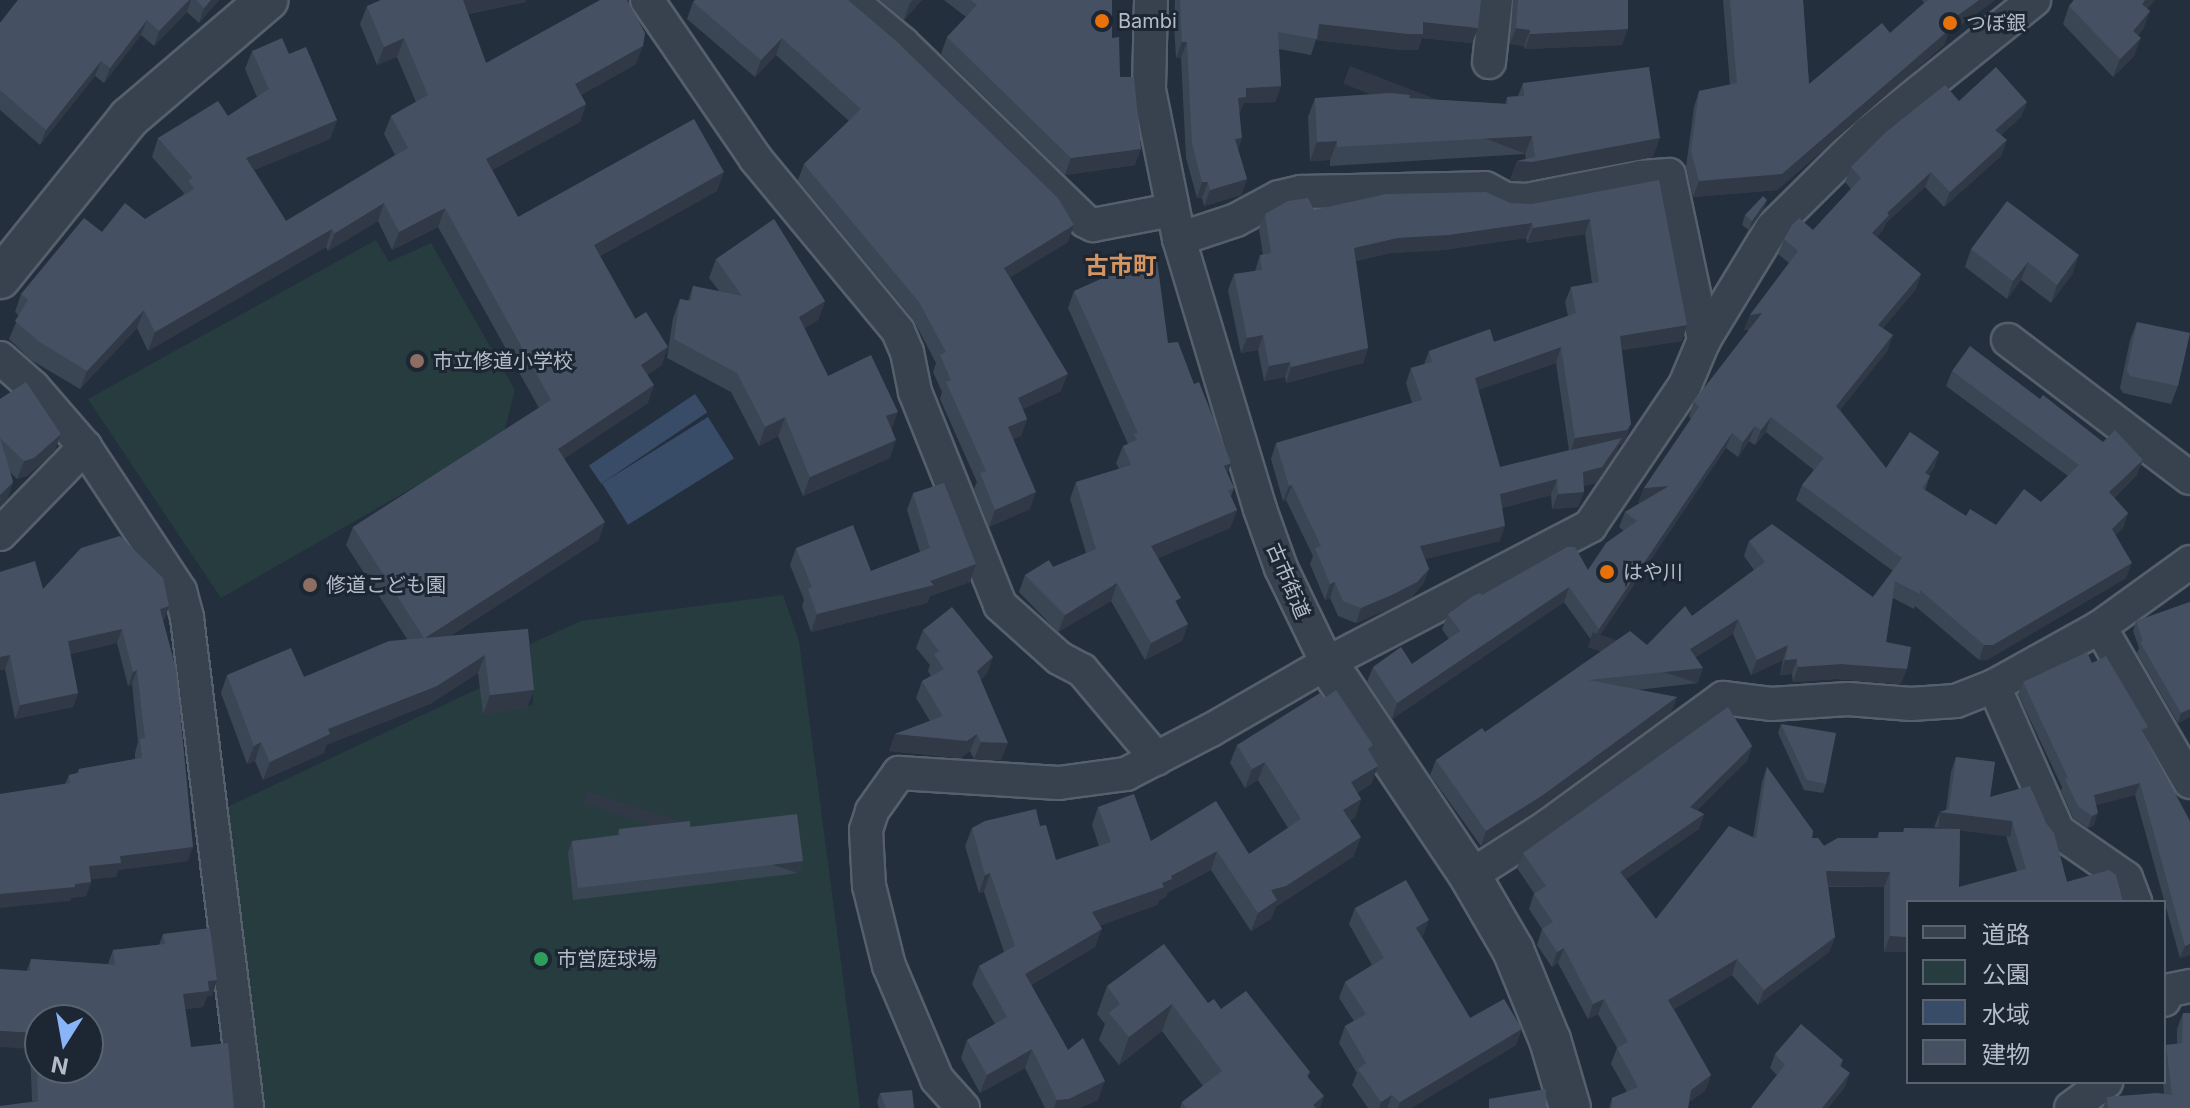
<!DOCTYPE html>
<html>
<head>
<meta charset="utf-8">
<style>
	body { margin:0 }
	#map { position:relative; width:2190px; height:1108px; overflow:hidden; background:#242f3e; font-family:Inter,"Noto Sans JP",sans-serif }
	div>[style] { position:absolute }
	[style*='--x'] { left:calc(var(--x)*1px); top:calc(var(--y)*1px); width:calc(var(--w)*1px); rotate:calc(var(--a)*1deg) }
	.green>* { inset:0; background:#263c3f }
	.water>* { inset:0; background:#394c67; transform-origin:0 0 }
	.roads { filter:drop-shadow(2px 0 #565f6c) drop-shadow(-2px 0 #565f6c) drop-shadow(0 2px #565f6c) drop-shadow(0 -2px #565f6c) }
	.minor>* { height:32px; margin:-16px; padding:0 16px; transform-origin:16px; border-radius:16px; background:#38414e }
	.tertiary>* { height:40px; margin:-20px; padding:0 20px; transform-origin:20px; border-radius:20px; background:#38414e }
	.wall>* { inset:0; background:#3b4654 }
	.shaded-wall>* { inset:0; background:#303945; transform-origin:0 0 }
	.building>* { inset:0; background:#455162 }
	.dots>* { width:22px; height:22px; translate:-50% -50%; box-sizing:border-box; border:4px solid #1d2633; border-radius:50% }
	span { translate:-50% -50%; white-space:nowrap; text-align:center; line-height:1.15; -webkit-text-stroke:6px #1d2633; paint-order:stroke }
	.poi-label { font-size:20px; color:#b4bcc9 }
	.left { translate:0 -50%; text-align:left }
	.street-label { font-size:20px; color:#b4bcc9 }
	.quarter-label { font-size:24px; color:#d59563; font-weight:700 }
	.legend { position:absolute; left:1906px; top:900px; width:260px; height:184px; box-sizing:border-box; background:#1d2633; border:2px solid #59626f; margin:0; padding:10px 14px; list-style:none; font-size:24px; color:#b4bcc9 }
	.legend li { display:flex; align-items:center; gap:16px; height:40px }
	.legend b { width:40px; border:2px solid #59626f }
	.north { position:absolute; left:24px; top:1004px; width:80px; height:80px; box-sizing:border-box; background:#1d2633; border:2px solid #59626f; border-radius:50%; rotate:191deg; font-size:22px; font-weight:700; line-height:32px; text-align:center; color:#b4bcc9 }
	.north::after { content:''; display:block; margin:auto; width:28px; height:36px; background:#8ab4f8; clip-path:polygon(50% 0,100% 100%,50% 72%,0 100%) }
</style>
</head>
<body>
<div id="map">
	<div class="green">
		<i style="clip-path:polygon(376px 240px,389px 262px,431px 243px,515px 390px,503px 436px,221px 598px,88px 399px)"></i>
		<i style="clip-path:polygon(783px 595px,799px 641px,860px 1108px,260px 1108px,223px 809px,482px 687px,487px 712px,533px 705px,530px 644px,581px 621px)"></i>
	</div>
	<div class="water">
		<i style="left:695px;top:394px;width:22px;height:128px;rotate:56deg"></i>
		<i style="left:708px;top:417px;width:49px;height:125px;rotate:58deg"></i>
	</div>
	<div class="roads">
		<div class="minor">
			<i style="--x:647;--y:0;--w:191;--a:55.6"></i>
			<i style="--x:755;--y:158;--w:224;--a:50.4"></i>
			<i style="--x:898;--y:331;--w:23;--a:67"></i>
			<i style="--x:907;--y:352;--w:41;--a:78.7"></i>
			<i style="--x:915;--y:392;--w:229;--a:68.2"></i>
			<i style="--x:1000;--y:605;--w:79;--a:41.9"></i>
			<i style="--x:1059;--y:658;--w:26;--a:28"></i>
			<i style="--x:1082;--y:670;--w:116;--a:49.9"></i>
			<i style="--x:851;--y:0;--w:67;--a:40.1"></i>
			<i style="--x:902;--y:43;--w:255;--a:44.2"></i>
			<i style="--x:1085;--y:221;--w:9;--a:27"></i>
			<i style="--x:1093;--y:225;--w:80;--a:-10.8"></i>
			<i style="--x:1151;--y:0;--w:90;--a:91.3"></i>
			<i style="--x:1149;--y:90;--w:152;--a:78.6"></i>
			<i style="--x:1179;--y:239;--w:282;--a:73.3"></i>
			<i style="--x:1260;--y:509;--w:63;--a:70.4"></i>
			<i style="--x:1281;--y:568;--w:106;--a:64.2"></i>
			<i style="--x:1489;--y:62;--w:62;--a:-83.6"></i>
			<i style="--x:1179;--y:239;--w:60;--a:-18.4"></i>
			<i style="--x:1236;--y:220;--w:49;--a:-28.1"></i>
			<i style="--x:1279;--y:197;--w:23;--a:-13"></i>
			<i style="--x:1301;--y:192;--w:184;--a:-1.2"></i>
			<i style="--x:1485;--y:188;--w:24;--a:28"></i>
			<i style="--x:1506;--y:199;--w:21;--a:3"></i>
			<i style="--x:1527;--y:200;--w:116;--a:-11.4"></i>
			<i style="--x:1641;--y:177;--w:28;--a:-4"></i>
			<i style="--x:1669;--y:175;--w:169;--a:78"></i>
			<i style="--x:2008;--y:340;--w:228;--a:37.2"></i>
			<i style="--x:0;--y:358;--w:44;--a:41.3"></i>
			<i style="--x:33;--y:387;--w:79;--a:49.1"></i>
			<i style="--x:85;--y:447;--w:173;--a:56.6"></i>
			<i style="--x:180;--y:591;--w:28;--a:75"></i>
			<i style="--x:187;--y:618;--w:494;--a:83"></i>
			<i style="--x:0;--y:534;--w:122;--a:-45.7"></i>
			<i style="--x:2100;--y:627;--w:179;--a:59.9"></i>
			<i style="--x:1994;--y:686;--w:158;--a:66.2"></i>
			<i style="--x:2058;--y:831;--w:83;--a:34.7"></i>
			<i style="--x:2126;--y:878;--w:26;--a:69"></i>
			<i style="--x:1470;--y:876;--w:93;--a:-32.7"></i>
			<i style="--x:1548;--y:826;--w:217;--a:-36.2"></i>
			<i style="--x:1723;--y:698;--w:48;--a:7.1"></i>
			<i style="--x:1771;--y:704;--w:77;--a:-3.7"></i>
			<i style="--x:1848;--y:699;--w:63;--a:4.5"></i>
			<i style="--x:1911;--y:704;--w:45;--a:-3.8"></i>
			<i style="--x:1956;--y:701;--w:41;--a:-21.5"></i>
			<i style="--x:1994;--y:686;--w:121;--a:-29.1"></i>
			<i style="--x:2100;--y:627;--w:111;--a:-35.8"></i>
			<i style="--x:2164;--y:1000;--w:9;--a:-77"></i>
			<i style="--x:2166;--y:991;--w:25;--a:-12"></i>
			<i style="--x:963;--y:1108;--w:39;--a:-132"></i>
			<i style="--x:937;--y:1079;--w:123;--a:-113"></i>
			<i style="--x:889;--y:966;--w:82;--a:-104"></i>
			<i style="--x:869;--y:886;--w:56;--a:-93.1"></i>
			<i style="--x:866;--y:830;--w:20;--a:-72"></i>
			<i style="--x:872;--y:811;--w:47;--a:-54.6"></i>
			<i style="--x:899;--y:773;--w:160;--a:3.6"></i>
			<i style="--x:1059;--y:783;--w:68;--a:-7.7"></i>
			<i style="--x:1126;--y:774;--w:96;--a:-27.4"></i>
			<i style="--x:1211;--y:730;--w:134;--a:-30"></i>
			<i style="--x:1327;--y:663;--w:297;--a:-27.5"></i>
			<i style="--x:1590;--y:526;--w:170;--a:-56"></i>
			<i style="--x:1685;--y:385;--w:49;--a:-67.1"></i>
			<i style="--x:1704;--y:340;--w:131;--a:-58.7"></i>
			<i style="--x:1772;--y:228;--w:135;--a:-44.7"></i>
			<i style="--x:1868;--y:133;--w:213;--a:-38.7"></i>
			<i style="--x:2071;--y:1108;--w:44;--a:-36.6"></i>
		</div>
		<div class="tertiary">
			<i style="--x:0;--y:278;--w:206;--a:-51.1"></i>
			<i style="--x:129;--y:118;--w:182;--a:-40.5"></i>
			<i style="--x:1327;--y:663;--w:257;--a:56.1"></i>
			<i style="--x:1470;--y:876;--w:86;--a:59.8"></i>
			<i style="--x:1513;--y:950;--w:97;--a:67.7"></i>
			<i style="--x:1550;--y:1040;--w:71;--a:73.6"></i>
		</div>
	</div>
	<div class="wall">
		<i style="clip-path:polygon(18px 0,219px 0,199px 23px,187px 12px,154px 46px,141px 35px,104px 83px,95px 76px,40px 145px,0 110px,0 23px)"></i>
		<i style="clip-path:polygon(381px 0,526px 0,526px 2px,468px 14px,486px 63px,636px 64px,581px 95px,586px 104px,580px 122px,492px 170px,518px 217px,717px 191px,600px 256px,662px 365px,648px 374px,648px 403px,564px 458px,599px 540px,450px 636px,528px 629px,527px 708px,483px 714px,478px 673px,430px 704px,326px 745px,324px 753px,263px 780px,255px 761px,247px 764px,221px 693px,227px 675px,304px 677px,407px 639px,346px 545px,353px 527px,539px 408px,438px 227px,392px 250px,378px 221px,328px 251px,326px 247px,148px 351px,137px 328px,80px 389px,31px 360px,9px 339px,19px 316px,15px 312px,21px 294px,102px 232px,145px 219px,183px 195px,184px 193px,152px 157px,158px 138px,228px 116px,257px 97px,245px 69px,252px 51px,289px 54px,337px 120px,330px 139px,254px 170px,286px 221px,395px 155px,384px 134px,391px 116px,416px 102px,397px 57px,377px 65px,360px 24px,367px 6px)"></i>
		<i style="clip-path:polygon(848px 0,1068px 242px,1010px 277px,1061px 391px,1023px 409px,1027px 419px,1021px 436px,1013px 439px,1030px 509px,989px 527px,974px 489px,977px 482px,940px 399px,942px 392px,933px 372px,936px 363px,913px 319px,798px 180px,804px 164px,849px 121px,776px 55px,755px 77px,687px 19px,693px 2px)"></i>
		<i style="clip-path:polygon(879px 0,922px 0,904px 20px)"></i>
		<i style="clip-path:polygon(944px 0,1112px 0,1112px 38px,1120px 77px,1135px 165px,1065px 175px,941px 54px,947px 37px,966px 17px)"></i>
		<i style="clip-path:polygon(1175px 0,1481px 0,1478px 28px,1472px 43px,1422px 38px,1418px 50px,1402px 50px,1316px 40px,1311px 55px,1279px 49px,1281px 86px,1275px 102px,1244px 103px,1239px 113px,1238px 150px,1247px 179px,1241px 195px,1204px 206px,1202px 198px,1197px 198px,1186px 158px,1181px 58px,1176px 58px,1174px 25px)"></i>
		<i style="clip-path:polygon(1513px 0,1628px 0,1622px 45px,1525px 49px,1524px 46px,1510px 44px)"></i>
		<i style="clip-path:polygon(1723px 0,1803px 0,1809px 84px,1890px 33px,1924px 3px,1922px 0,1995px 0,1948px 34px,1944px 45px,1777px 190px,1693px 197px,1686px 167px,1694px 107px,1699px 91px,1730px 85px)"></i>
		<i style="clip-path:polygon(2074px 0,2155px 0,2147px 9px,2150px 11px,2143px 29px,2138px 35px,2134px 56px,2113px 77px,2063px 24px,2069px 6px)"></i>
		<i style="clip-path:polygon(1523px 83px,1653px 157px,1526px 181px,1510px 180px,1517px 161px,1526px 159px,1525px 154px,1330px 166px,1330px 160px,1310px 161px,1308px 117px,1315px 98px,1409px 98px,1505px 104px,1507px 97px,1518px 96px)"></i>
		<i style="clip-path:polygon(1959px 101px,2027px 102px,2021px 117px,2001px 135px,2002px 155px,1944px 207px,1925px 187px,1886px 223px,1883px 230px,1877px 237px,1921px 274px,1916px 289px,1883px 328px,1888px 350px,1840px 410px,1886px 468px,1939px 452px,1934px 468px,1929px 475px,1930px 476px,1925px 490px,1966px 516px,1996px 525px,2041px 502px,2068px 476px,1946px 386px,1952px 371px,2137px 475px,2114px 498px,2128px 513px,2123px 528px,2115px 535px,2126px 578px,1987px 660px,1979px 660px,1915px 606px,1914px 609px,1893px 598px,1886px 642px,1901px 684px,1836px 679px,1793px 682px,1792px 674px,1780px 675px,1783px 660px,1751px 675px,1733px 634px,1696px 657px,1698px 683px,1637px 690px,1677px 697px,1671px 712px,1537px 810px,1481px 846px,1430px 775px,1436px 760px,1647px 645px,1692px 616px,1754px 570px,1744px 556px,1749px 541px,1873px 597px,1893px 571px,1796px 500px,1802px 485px,1814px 470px,1766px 432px,1755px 445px,1749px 441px,1738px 457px,1726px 448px,1594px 644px,1564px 602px,1392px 719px,1367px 682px,1373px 667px,1412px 664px,1449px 639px,1442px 629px,1448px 614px,1482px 595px,1588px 570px,1624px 531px,1619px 527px,1625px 512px,1640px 503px,1638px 503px,1644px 488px,1691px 419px,1689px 416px,1694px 401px,1750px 330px,1744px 330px,1750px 315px,1789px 263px,1778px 254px,1784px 239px,1813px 230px,1851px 189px,1845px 182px,1851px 167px)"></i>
		<i style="clip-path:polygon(evenodd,1659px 180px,1687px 325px,1682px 341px,1622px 350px,1626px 439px,1622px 445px,1619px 445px,1616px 453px,1596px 483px,1584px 486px,1584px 492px,1578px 507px,1552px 509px,1551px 495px,1502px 508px,1500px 541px,1425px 559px,1429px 569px,1423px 584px,1411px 598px,1389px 609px,1356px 623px,1338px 616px,1330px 598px,1325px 600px,1310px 564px,1313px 556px,1286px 500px,1283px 501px,1271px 459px,1276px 443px,1412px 403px,1406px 383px,1411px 368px,1424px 364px,1429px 351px,1494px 342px,1568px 316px,1565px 302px,1571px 287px,1592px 283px,1585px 234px,1527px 243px,1526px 238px,1443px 250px,1391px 253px,1356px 261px,1368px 348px,1363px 363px,1286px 383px,1285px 377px,1264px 381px,1258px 350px,1241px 353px,1228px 290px,1234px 274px,1255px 271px,1260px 255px,1263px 255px,1259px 229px,1265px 214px,1314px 210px,1510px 203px,1532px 204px,1659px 180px,1556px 363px,1569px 450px,1500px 467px,1478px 390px,1556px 363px)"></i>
		<i style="clip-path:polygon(1764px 209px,1749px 230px,1742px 225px,1745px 215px)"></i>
		<i style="clip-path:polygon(1971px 249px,2073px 273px,2051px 303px,2021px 280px,2007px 299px,1965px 267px)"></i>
		<i style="clip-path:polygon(716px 259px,825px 301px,818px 320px,804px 328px,828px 376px,892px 429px,890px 458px,803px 496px,778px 436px,759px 446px,731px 392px,667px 358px,673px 318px,680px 299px,688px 301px,693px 286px,719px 291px,709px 278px)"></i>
		<i style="clip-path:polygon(1074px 291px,1168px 343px,1234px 488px,1231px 496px,1237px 510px,1230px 528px,1158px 558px,1178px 606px,1188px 624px,1182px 641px,1145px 660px,1111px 601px,1058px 632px,1019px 592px,1025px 575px,1053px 567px,1086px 553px,1070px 499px,1076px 482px,1119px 469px,1116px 463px,1123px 446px,1128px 444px,1068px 308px)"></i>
		<i style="clip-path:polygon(2137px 322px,2178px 386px,2171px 404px,2123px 393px,2120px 388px,2130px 340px)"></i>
		<i style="clip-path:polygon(0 399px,61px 434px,54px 452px,27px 476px,17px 479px,10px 472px,13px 482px,7px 500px,0 507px)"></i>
		<i style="clip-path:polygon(913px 493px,970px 582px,930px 596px,927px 603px,811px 632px,802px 606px,804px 600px,790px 565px,796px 548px,871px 571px,920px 552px,907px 510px)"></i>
		<i style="clip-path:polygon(43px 589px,169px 606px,163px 621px,188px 861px,118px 870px,116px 877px,91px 879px,91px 882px,86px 896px,71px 898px,70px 901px,65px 784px,69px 775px,77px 773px,79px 769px,135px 759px,135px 753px,138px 742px,132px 684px,128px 686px,117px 643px,70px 654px,78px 693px,73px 707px,15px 719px,5px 669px,0 670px)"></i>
		<i style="clip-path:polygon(2190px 602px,2190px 717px,2178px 723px,2137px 653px,2139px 648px,2133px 631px,2136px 621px)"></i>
		<i style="clip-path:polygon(923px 630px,987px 674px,980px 680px,1001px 760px,974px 759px,970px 751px,960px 758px,889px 751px,895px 734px,930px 721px,916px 698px,922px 681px,931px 676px,928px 671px,930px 665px,916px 648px)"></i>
		<i style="clip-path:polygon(2092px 663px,2144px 736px,2190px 955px,2180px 958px,2135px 795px,2096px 805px,2094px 825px,2088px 828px,2073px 818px,2061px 791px,2062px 787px,2018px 694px,2023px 682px)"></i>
		<i style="clip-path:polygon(evenodd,1728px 707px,1752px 746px,1747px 761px,1697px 810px,1704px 814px,1699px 829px,1626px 879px,1656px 919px,1729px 826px,1753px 837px,1762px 782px,1767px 767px,1813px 831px,1812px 838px,1818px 838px,1824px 846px,1838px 838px,1877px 838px,1879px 832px,1903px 832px,1904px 828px,1947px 829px,1934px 827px,1940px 812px,1946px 810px,1951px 772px,1956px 757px,1995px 762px,1990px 797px,2030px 786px,2046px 823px,2054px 833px,2067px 882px,2109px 870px,2116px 875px,2123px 902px,1908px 902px,1908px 952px,1884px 952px,1884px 887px,1828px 887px,1835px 937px,1829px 952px,1758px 1005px,1732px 975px,1674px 1009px,1711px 1075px,1705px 1091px,1689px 1102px,1688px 1108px,1609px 1108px,1612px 1098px,1627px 1092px,1611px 1064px,1617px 1048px,1598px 1014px,1588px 1019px,1558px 963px,1552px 967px,1537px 945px,1542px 929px,1529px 909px,1534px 893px,1517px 868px,1523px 853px,1728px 707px,1960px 830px,2006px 836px,2017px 871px,1959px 887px,1960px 830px)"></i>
		<i style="clip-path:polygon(1781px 724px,1826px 784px,1823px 793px,1804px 790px,1778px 733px)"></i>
		<i style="clip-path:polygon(1237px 745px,1370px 753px,1378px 766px,1371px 784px,1357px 793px,1361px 799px,1355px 818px,1350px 820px,1354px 856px,1280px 904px,1276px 906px,1271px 919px,1251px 931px,1211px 870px,1167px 893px,1166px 897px,1159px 900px,1157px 905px,1100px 925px,1095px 947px,1031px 985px,1068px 1050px,1098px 1100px,1080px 1108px,1045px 1108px,1025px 1068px,980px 1093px,961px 1058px,967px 1040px,995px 1024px,972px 984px,979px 966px,1004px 952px,984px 892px,979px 893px,965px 846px,972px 828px,1040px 826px,1056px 860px,1099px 846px,1092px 825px,1098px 807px,1151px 841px,1249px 854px,1288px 828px,1258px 780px,1245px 788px,1230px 763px)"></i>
		<i style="clip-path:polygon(690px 827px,803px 861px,799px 873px,573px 900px,568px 853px,572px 841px,617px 835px,619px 829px)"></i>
		<i style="clip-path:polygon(1355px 908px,1423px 936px,1422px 937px,1470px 1018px,1516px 1045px,1411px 1108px,1368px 1108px,1352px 1085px,1357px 1073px,1339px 1043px,1345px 1026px,1354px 1021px,1339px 998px,1345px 982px,1372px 965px,1349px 924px)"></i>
		<i style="clip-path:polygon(163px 934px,217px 980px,212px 996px,207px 996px,203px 1007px,185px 1009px,191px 1047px,234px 1108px,32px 1101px,27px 970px,31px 959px,108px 964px,113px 950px,159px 945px)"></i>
		<i style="clip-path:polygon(1107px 986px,1208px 1003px,1221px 1009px,1310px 1072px,1308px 1077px,1320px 1108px,1180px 1108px,1182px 1102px,1203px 1086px,1162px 1031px,1119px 1065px,1099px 1040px,1105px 1024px,1097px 1014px)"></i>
		<i style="clip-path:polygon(2183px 1013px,2190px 1108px,2103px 1108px,2107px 1097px,2164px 1094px,2163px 1082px,2164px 1082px,2164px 1050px,2166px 1045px,2177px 1044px,2177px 1029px)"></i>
		<i style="clip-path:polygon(1775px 1054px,1843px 1060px,1841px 1066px,1845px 1087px,1828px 1108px,1751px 1108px,1777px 1075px,1770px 1068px)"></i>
		<i style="clip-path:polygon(880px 1093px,914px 1108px,879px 1108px,877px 1102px)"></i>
	</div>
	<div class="shaded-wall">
		<i style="clip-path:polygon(189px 0,191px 0,187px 12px,154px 46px,159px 31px)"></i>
		<i style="clip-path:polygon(211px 0,219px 0,199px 23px,204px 8px)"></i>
		<i style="clip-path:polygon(461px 0,526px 0,526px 2px,455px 16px)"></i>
		<i style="clip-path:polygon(913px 0,922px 0,904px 20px,910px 3px)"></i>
		<i style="clip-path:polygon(1979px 0,1995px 0,1948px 34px,1944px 45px,1777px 190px,1693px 197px,1699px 181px,1946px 24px)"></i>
		<i style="clip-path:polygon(2145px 0,2155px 0,2135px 22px,2142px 4px)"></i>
		<i style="clip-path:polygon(2150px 11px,2143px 29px,2126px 49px,2133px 31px)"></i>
		<i style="clip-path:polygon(147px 20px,141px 35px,104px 83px,110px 68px)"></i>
		<i style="clip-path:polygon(1423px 22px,1478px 28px,1472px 43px,1422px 38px,1418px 50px,1402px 50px,1316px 40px,1319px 24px)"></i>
		<i style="clip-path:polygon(1516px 28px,1530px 30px,1524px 46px,1510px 44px)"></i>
		<i style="clip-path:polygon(1628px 29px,1622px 45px,1525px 49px,1530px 34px)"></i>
		<i style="clip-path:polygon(404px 38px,397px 57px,377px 65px,384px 47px)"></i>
		<i style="clip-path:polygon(782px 38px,776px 55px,755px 77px,761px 60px)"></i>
		<i style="clip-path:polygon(2141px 38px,2134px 56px,2113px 77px,2120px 59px)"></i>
		<i style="clip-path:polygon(1182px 42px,1187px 42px,1181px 58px,1176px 58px)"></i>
		<i style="clip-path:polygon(643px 46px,636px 64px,568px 102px,575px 84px)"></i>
		<i style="clip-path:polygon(101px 61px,95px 76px,40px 145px,46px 130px)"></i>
		<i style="clip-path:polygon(1281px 86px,1275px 102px,1244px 103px,1240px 113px,1232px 114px,1238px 98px,1246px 88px)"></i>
		<i style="clip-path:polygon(2027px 102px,2021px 117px,1990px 145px,1995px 130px)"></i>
		<i style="clip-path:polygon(586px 104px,580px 122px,480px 177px,486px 159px)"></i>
		<i style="clip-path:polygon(337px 120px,330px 139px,240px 176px,246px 158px)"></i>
		<i style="left:1532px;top:136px;width:19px;height:195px;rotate:111deg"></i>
		<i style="clip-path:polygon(1242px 138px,1237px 154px,1235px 139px)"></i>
		<i style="clip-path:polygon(1660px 138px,1653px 157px,1526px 181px,1510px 180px,1517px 161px)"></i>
		<i style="clip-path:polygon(2007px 140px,2002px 155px,1944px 207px,1950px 192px)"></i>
		<i style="clip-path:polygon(1337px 141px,1330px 160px,1310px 161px,1317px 142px)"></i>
		<i style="clip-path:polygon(1141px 149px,1135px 165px,1065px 175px,1071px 158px)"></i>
		<i style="clip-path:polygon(724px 172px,717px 191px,587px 263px,594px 245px)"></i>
		<i style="clip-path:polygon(1931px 172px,1925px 187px,1886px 223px,1883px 230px,1867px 248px,1872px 233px,1887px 213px)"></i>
		<i style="clip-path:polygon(1247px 179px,1241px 195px,1204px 206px,1210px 190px)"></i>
		<i style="clip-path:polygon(1202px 182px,1208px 182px,1202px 198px,1197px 198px)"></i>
		<i style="clip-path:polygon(1767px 200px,1764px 209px,1749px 230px,1752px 221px)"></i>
		<i style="clip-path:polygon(384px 203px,378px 221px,328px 251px,335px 233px)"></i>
		<i style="clip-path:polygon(445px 208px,438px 227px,392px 250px,399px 232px)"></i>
		<i style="clip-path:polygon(1590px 219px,1585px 234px,1527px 243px,1533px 228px)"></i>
		<i style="clip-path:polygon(1532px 223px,1526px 238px,1443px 250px,1391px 253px,1348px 263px,1354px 248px,1397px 238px)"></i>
		<i style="clip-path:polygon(1074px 225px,1068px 242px,998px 285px,1004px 268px)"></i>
		<i style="clip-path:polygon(332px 229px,326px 247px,148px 351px,155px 332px)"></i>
		<i style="clip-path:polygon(2079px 255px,2073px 273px,2051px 303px,2057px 285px)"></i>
		<i style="clip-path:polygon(2028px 262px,2021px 280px,2007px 299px,2013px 281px)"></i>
		<i style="clip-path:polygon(1921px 274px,1916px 289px,1873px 340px,1878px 325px)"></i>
		<i style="clip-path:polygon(825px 301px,818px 320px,792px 336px,799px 317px)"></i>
		<i style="clip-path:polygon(144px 310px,137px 328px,80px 389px,87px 371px)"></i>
		<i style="clip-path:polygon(1762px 313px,1757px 328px,1744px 330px,1750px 315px)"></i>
		<i style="clip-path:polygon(1687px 325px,1682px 341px,1615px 351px,1620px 336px)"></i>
		<i style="clip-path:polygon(1263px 335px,1258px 350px,1241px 353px,1247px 338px)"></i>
		<i style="clip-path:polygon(1893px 335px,1888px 350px,1831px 421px,1836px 406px)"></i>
		<i style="clip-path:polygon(668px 347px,662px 365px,635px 383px,641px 365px)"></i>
		<i style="clip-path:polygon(1561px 347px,1556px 363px,1469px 393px,1475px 378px)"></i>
		<i style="clip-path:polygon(1368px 348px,1363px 363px,1286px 383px,1291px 367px)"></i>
		<i style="clip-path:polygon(1290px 362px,1285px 377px,1264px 381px,1269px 366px)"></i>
		<i style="clip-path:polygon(1068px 374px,1061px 391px,1011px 415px,1018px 398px)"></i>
		<i style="clip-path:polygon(654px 385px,648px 403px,552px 467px,558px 449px)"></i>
		<i style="clip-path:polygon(898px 412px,891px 431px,886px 416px)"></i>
		<i style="clip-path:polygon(785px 417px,778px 436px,759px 446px,765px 427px)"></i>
		<i style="clip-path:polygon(1771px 417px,1766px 432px,1755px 445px,1761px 430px)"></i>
		<i style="clip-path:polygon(1027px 419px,1021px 436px,1002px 444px,1008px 427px)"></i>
		<i style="clip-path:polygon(1631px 424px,1626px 439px,1622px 445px,1619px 445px,1616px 453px,1596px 483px,1577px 488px,1583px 472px,1570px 453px,1575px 438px)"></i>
		<i style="clip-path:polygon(1755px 426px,1749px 441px,1738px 457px,1743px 442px)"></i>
		<i style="clip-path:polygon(1732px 433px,1726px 448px,1594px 644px,1599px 629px)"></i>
		<i style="clip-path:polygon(61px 434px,54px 452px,27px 476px,17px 479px,24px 461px)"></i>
		<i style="clip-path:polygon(896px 440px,890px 458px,803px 496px,810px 477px)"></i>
		<i style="clip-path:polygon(1939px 452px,1934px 468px,1920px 488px,1925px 473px)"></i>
		<i style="clip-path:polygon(2143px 460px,2137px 475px,2104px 507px,2109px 492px)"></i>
		<i style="clip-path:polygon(1231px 463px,1225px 481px,1224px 466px)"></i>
		<i style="clip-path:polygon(1557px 479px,1551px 495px,1495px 510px,1500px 494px)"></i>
		<i style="clip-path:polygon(13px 482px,7px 500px,0 507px,0 495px)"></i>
		<i style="clip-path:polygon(1292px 485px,1286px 500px,1283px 501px,1289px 486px)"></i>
		<i style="clip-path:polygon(1669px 486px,1663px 502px,1638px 503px,1644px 488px)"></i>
		<i style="clip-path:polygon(1036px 492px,1030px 509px,989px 527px,995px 510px)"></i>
		<i style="clip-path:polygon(1584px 492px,1578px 507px,1552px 509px,1558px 494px)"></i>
		<i style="clip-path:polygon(1237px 510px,1230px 528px,1145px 564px,1151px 546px)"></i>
		<i style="clip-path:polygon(2128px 513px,2123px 528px,2106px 544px,2112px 529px)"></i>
		<i style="clip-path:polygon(605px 522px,599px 540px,418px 656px,425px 638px)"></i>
		<i style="clip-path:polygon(1505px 526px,1500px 541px,1414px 562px,1420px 546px)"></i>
		<i style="clip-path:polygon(2132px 563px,2126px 578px,1987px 660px,1979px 660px,1984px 645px)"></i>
		<i style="clip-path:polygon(976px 564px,970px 582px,930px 596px,927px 603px,811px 632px,817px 614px,930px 581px)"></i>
		<i style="clip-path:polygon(1429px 569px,1423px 584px,1411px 598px,1389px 609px,1356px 623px,1361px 608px)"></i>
		<i style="clip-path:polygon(1335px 582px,1330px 598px,1325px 600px,1330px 584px)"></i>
		<i style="clip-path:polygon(1117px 583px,1111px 601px,1058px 632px,1065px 615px)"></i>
		<i style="clip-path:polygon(1569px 587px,1564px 602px,1392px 719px,1397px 703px)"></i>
		<i style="clip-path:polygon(169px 606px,164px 620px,155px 623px,160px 609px)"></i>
		<i style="clip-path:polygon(1738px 619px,1733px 634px,1685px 664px,1690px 649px)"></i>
		<i style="clip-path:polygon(1188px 624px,1182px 641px,1145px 660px,1151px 643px)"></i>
		<i style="clip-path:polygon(122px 629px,117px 643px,63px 655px,68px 641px)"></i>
		<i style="clip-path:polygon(1788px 645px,1783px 660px,1751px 675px,1757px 660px)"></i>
		<i style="clip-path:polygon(10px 655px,5px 669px,0 670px,0 657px)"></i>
		<i style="clip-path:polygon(485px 655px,478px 673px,430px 704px,326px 745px,324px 753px,263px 780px,270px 762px,328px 729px)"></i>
		<i style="clip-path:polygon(993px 657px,987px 674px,970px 688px,977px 671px)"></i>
		<i style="clip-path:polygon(1797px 659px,1792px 674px,1780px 675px,1785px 660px)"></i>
		<i style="clip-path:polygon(1841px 664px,1907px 669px,1901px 684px,1836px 679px,1793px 682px,1798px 667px)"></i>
		<i style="left:1703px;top:668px;width:16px;height:116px;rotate:108deg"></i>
		<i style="clip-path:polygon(137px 670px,132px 684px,128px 686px,133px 672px)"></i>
		<i style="clip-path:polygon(534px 690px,527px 708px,483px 714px,490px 695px)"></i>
		<i style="clip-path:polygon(78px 693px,73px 707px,15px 719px,20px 705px)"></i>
		<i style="clip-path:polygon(1677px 697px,1671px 712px,1537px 810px,1481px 846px,1486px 831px)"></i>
		<i style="clip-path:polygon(2190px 709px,2190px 717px,2178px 723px,2181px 713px)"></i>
		<i style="clip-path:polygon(895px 734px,977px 734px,970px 751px,960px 758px,889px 751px)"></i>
		<i style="clip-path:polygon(261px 742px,255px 761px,247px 764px,254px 746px)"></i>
		<i style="clip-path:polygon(981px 742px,1008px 743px,1001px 760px,974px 759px)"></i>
		<i style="clip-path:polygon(1752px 746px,1747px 761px,1684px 822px,1690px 807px)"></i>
		<i style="clip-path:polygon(1265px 762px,1258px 780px,1245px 788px,1252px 769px)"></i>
		<i style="clip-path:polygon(1378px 766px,1371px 784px,1344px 801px,1351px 782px)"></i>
		<i style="clip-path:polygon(2140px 783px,2135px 795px,2089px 807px,2094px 795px)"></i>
		<i style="clip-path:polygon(1361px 799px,1355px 818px,1337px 829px,1343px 810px)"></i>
		<i style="left:1940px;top:812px;width:73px;height:16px;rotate:7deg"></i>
		<i style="clip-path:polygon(2098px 813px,2094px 825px,2088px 828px,2092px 816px)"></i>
		<i style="clip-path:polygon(1704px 814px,1699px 829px,1614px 887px,1620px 872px)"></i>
		<i style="clip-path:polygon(1361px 837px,1354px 856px,1280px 904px,1276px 906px,1271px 919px,1251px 931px,1258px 913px,1271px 890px)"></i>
		<i style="clip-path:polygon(193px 847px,188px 861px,118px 870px,116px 877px,84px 880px,89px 866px,120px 856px)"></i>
		<i style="clip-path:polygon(1217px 851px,1211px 870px,1167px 893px,1166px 897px,1159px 900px,1157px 905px,1086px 931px,1092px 912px,1162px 883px,1171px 876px)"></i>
		<i style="left:803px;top:861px;width:13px;height:227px;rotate:108deg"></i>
		<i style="clip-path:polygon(1826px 871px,1890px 872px,1884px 887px,1821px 886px)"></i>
		<i style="clip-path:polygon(990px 873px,984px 892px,979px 893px,985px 875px)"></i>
		<i style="clip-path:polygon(91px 882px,86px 896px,71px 898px,70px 901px,0 908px,0 894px)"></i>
		<i style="clip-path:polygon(1429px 920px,1423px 936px,1410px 944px,1416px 928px)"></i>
		<i style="clip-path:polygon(1102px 929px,1095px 947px,1018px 992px,1025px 974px)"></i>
		<i style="clip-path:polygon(1890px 936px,1908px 937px,1908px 952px,1884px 952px)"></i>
		<i style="clip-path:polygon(1835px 937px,1829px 952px,1758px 1005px,1764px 990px)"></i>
		<i style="clip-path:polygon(2190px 944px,2190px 955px,2180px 958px,2185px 946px)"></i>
		<i style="clip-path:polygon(1564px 948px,1558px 963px,1552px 967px,1557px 952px)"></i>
		<i style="clip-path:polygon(1737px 959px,1732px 975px,1663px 1016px,1668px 1000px)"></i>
		<i style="clip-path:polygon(217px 980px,212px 996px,207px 996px,203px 1007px,177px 1010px,183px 994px,208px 981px)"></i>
		<i style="clip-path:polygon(1604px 999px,1598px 1014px,1588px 1019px,1593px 1004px)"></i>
		<i style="clip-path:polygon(1172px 1004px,1162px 1031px,1119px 1065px,1129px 1037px)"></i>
		<i style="clip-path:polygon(1522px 1029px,1516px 1045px,1411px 1108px,1398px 1108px,1400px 1102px)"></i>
		<i style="clip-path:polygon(0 1031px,36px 1033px,30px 1049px,0 1047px)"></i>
		<i style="clip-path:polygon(1032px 1049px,1025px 1068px,980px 1093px,987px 1075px)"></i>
		<i style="clip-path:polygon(1850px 1073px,1845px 1087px,1828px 1108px,1822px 1108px)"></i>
		<i style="clip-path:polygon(1711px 1075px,1705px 1091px,1685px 1105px,1691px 1090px)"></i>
		<i style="clip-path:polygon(1105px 1081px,1098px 1100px,1080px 1108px,1054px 1108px,1057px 1100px)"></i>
		<i style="clip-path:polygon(1392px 1095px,1387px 1108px,1379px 1108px,1381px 1102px)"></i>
		<i style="clip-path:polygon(1324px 1096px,1320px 1108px,1312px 1108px,1313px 1105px)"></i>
	</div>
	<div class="building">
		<i style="clip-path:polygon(18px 0,189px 0,159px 31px,147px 20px,110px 68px,101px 61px,46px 130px,0 90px,0 23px)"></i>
		<i style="clip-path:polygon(196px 0,211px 0,204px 8px)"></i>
		<i style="clip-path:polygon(381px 0,463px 0,486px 63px,600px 0,627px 0,645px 33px,643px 46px,575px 84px,586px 104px,486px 159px,518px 217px,694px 119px,724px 172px,594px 245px,635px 319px,646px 312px,668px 347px,641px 365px,654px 385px,558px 449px,605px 522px,425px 638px,528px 629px,534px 690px,490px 695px,485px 655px,437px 686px,328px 729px,330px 734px,270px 762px,261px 742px,254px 746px,227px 675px,291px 648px,304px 677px,389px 641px,424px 638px,353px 527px,551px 400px,445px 208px,399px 232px,384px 203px,335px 233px,332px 229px,155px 332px,144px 310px,87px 371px,38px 341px,15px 321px,28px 300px,21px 294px,84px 218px,102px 232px,125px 203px,145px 219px,194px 189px,188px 180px,193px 178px,158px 138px,218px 101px,228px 116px,269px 89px,252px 51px,282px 38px,289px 54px,306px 47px,337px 120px,246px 158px,286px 221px,408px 148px,391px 116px,428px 95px,404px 38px,384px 47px,367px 6px)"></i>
		<i style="clip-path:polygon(695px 0,848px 0,895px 40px,1058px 198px,1074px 225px,1004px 268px,1068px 374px,1018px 398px,1027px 419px,1008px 427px,1036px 492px,995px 510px,980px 473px,986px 471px,946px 382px,951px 380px,940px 355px,946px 352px,919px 302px,804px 164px,861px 109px,782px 38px,761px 60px,693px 2px)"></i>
		<i style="clip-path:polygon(971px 0,1112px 0,1112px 38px,1119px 37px,1120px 77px,1134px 77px,1141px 149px,1071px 158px,947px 37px,977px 5px)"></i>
		<i style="clip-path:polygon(1180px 0,1481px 0,1478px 28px,1423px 22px,1423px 34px,1408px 34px,1319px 24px,1317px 39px,1278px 32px,1281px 86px,1246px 88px,1246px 97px,1238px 98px,1242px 138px,1235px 139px,1247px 179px,1210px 190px,1208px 182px,1202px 182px,1192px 143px,1187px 42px,1182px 42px)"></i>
		<i style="clip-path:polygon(1518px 0,1628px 0,1628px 29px,1530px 34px,1530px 30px,1516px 28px)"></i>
		<i style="clip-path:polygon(1730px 0,1803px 0,1809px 84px,1882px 23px,1890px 33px,1928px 0,1979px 0,1946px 24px,1950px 29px,1782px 174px,1699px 181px,1691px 151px,1699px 91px,1737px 83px)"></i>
		<i style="clip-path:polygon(2074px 0,2145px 0,2142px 4px,2150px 11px,2133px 31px,2141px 38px,2120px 59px,2069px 6px)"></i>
		<i style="clip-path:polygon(1649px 67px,1660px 138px,1532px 162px,1517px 161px,1535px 157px,1532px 136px,1337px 147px,1337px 141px,1317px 142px,1315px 98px,1390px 93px,1410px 95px,1409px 98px,1508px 104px,1507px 97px,1524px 96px,1523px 83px)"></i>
		<i style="clip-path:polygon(1996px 67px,2027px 102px,1995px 130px,2007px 140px,1950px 192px,1931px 172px,1887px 213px,1889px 215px,1872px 233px,1921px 274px,1878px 325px,1893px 335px,1836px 406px,1886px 468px,1910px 432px,1939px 452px,1925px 473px,1930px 476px,1922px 488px,1966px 516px,1970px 509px,1996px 525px,2024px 489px,2041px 502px,2079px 465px,1952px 371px,1970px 346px,2040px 399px,2043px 395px,2103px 442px,2115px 430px,2143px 460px,2109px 492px,2128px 513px,2112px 529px,2132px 563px,1993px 645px,1984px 645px,1920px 590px,1920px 594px,1895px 581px,1886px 642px,1911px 647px,1907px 669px,1841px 664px,1798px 667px,1797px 659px,1785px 660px,1788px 645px,1757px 660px,1738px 619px,1690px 649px,1703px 668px,1588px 680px,1677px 697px,1543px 795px,1486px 831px,1436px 760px,1482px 728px,1485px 732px,1630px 631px,1647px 645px,1685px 606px,1692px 616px,1765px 562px,1749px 541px,1772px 524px,1873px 597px,1902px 558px,1802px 485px,1824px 458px,1771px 417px,1761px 430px,1755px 426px,1743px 442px,1732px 433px,1599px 629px,1569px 587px,1397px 703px,1373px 667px,1401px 647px,1412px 664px,1460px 631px,1448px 614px,1473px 596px,1480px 593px,1482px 595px,1567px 547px,1575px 547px,1588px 570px,1606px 543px,1637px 521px,1625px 512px,1669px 486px,1644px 488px,1699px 407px,1694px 401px,1762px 313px,1750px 315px,1798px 251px,1784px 239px,1792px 225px,1799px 218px,1813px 230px,1861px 178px,1851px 167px,1886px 132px,1945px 85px,1959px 101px)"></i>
		<i style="clip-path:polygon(1659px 180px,1687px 325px,1620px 336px,1631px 424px,1627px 430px,1575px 438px,1561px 347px,1475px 378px,1500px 467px,1622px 438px,1602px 467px,1583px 472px,1584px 492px,1558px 494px,1557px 479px,1500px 494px,1505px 526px,1420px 546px,1429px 569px,1417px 582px,1394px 594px,1361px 608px,1343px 601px,1335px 582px,1330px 584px,1315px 548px,1321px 546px,1292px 485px,1289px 486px,1276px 443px,1422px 400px,1411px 368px,1432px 362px,1429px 351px,1490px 329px,1494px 342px,1576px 313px,1571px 287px,1599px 282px,1590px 219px,1533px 228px,1532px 223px,1449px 235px,1397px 238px,1354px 248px,1368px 348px,1291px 367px,1290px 362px,1269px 366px,1263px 335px,1247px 338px,1234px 274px,1262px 270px,1260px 255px,1271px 253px,1265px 214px,1288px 201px,1308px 198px,1314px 210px,1386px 194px,1486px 192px,1510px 203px,1532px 204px)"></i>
		<i style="clip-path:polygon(1763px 196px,1767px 200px,1752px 221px,1745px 215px)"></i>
		<i style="clip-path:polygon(2007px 201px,2079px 255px,2057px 285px,2028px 262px,2013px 281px,1971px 249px)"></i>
		<i style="clip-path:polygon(774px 219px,825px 301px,799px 317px,828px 376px,871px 355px,898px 412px,886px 416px,896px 440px,810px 477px,785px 417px,765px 427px,737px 373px,674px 339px,680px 299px,691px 301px,693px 286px,742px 296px,716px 259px)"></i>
		<i style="clip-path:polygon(1145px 259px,1147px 263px,1157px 260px,1168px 343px,1178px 342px,1194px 384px,1199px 382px,1231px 463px,1224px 466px,1234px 488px,1228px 490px,1237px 510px,1151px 546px,1181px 598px,1175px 601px,1188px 624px,1151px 643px,1117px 583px,1065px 615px,1025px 575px,1049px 560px,1053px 567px,1096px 549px,1076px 482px,1131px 465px,1123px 446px,1137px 440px,1134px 434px,1138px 433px,1074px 291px)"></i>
		<i style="clip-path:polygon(2137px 322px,2190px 333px,2178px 386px,2130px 376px,2127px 370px)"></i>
		<i style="clip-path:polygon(26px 382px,61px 434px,34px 458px,24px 461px,0 438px,0 399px)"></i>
		<i style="clip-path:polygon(0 438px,13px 482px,0 495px)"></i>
		<i style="clip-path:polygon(944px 483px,976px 564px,930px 581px,934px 585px,817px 614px,808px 589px,812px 587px,796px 548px,853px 525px,871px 571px,930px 548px,913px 493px)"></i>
		<i style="clip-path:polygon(120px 536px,163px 578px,169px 606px,160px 609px,176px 669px,193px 847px,120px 856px,121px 863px,89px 866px,91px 882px,75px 884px,75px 887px,0 894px,0 794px,70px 783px,69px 775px,79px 773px,79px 769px,142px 758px,140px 739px,145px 738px,137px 670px,133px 672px,122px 629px,68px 641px,78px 693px,20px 705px,10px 655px,0 657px,0 572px,35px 561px,43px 589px,81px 548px)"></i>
		<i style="clip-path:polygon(2190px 602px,2190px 709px,2181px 713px,2140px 642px,2143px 641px,2136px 621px)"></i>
		<i style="clip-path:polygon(952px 607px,993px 657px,977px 671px,1008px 743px,981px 742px,977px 734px,967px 741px,895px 734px,943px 716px,922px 681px,944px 669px,934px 654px,939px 651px,923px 630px)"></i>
		<i style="clip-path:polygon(2087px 652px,2092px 663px,2106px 656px,2148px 727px,2141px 730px,2190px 821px,2190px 944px,2185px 946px,2140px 783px,2094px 795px,2098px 813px,2092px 816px,2078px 806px,2065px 779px,2068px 778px,2023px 682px)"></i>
		<i style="clip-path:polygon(1336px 690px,1373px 745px,1368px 749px,1378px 766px,1351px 782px,1361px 799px,1343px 810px,1361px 837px,1286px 886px,1271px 890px,1277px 900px,1258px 913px,1217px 851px,1171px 876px,1172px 879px,1162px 883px,1164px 887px,1092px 912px,1102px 929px,1025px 974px,1068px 1050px,1083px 1038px,1105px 1081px,1069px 1099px,1057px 1100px,1032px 1049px,987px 1075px,967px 1040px,1007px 1017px,979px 966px,1015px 946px,990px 873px,985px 875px,972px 828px,985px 821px,1036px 809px,1040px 826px,1046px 825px,1056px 860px,1111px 842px,1098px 807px,1134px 794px,1151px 841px,1216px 801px,1249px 854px,1301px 819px,1265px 762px,1252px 769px,1237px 745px,1320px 693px,1325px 698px)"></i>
		<i style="clip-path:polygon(1728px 707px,1752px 746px,1690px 807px,1704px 814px,1620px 872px,1656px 919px,1729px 826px,1756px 839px,1767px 767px,1813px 831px,1812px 838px,1818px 838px,1824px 846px,1838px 838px,1879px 838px,1879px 832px,1904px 832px,1904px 828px,1960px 829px,1959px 887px,2026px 869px,2012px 821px,1940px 812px,1949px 809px,1956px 757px,1995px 762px,1990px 797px,2030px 786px,2046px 823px,2054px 833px,2067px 882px,2109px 870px,2116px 875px,2123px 902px,1908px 902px,1908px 937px,1890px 936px,1890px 872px,1826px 871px,1835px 937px,1764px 990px,1737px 959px,1668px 1000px,1711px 1075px,1691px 1090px,1688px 1108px,1612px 1108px,1612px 1098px,1638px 1087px,1617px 1048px,1628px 1042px,1604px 999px,1593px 1004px,1564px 948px,1557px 952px,1542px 929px,1553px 922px,1534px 894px,1546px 886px,1523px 853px)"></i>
		<i style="clip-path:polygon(1781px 724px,1836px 733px,1826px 784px,1807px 780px)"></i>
		<i style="clip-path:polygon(797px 814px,803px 861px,578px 888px,572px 841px,620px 835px,619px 829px,690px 821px,690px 827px)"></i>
		<i style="clip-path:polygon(1406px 880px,1429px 920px,1416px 928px,1470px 1018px,1504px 999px,1522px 1029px,1400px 1102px,1392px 1095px,1381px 1102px,1358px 1069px,1366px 1063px,1345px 1026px,1366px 1014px,1345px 982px,1384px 958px,1355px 908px)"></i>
		<i style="clip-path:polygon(evenodd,210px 928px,217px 980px,208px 981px,209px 991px,183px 994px,191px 1047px,228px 1043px,234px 1108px,0 1108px,0 1106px,38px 1101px,36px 1033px,0 1031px,0 969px,30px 971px,31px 959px,115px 965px,113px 950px,165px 944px,163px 934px,210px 928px,40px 1020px,88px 1020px,88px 1068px,40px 1068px,40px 1020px)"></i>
		<i style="clip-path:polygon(1164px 944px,1208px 1003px,1214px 999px,1221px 1009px,1246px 991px,1310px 1072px,1306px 1075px,1324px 1096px,1313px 1105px,1316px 1108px,1186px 1108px,1182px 1102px,1222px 1071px,1172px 1004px,1129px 1037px,1109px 1013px,1120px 1004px,1107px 986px)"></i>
		<i style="clip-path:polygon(2183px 1013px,2190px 1013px,2190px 1108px,2108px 1108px,2107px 1097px,2157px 1093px,2172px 1095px,2166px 1045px,2182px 1043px)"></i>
		<i style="clip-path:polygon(1801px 1024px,1843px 1060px,1839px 1065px,1850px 1073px,1822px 1108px,1751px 1108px,1785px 1065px,1775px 1054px)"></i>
		<i style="clip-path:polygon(1546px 1089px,1546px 1108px,1489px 1108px,1489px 1099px)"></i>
		<i style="clip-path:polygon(912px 1090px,914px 1108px,886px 1108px,880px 1093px)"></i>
	</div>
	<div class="dots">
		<i style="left:1102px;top:21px;background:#e8710a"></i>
		<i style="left:1950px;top:23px;background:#e8710a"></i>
		<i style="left:417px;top:361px;background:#8d6e63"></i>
		<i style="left:1607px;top:572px;background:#e8710a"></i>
		<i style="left:310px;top:585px;background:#8d6e63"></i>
		<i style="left:541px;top:959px;background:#2e9e5b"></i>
	</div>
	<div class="poi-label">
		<span class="left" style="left:1118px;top:21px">Bambi</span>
		<span class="left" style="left:1966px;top:23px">つぼ銀</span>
		<span class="left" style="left:433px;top:361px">市立修道小学校</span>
		<span class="left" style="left:1623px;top:572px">はや川</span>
		<span class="left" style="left:326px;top:585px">修道こども園</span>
		<span class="left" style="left:557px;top:959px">市営庭球場</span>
	</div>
	<div class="street-label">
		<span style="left:1288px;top:581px;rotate:67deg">古市街道</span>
	</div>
	<div class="quarter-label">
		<span style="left:1121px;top:266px">古市町</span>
	</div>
	<ul class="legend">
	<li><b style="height:10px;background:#38414e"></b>道路</li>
	<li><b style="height:22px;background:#263c3f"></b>公園</li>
	<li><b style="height:22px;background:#394c67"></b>水域</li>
	<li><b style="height:22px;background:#455162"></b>建物</li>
	</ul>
	<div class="north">N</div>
</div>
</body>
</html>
